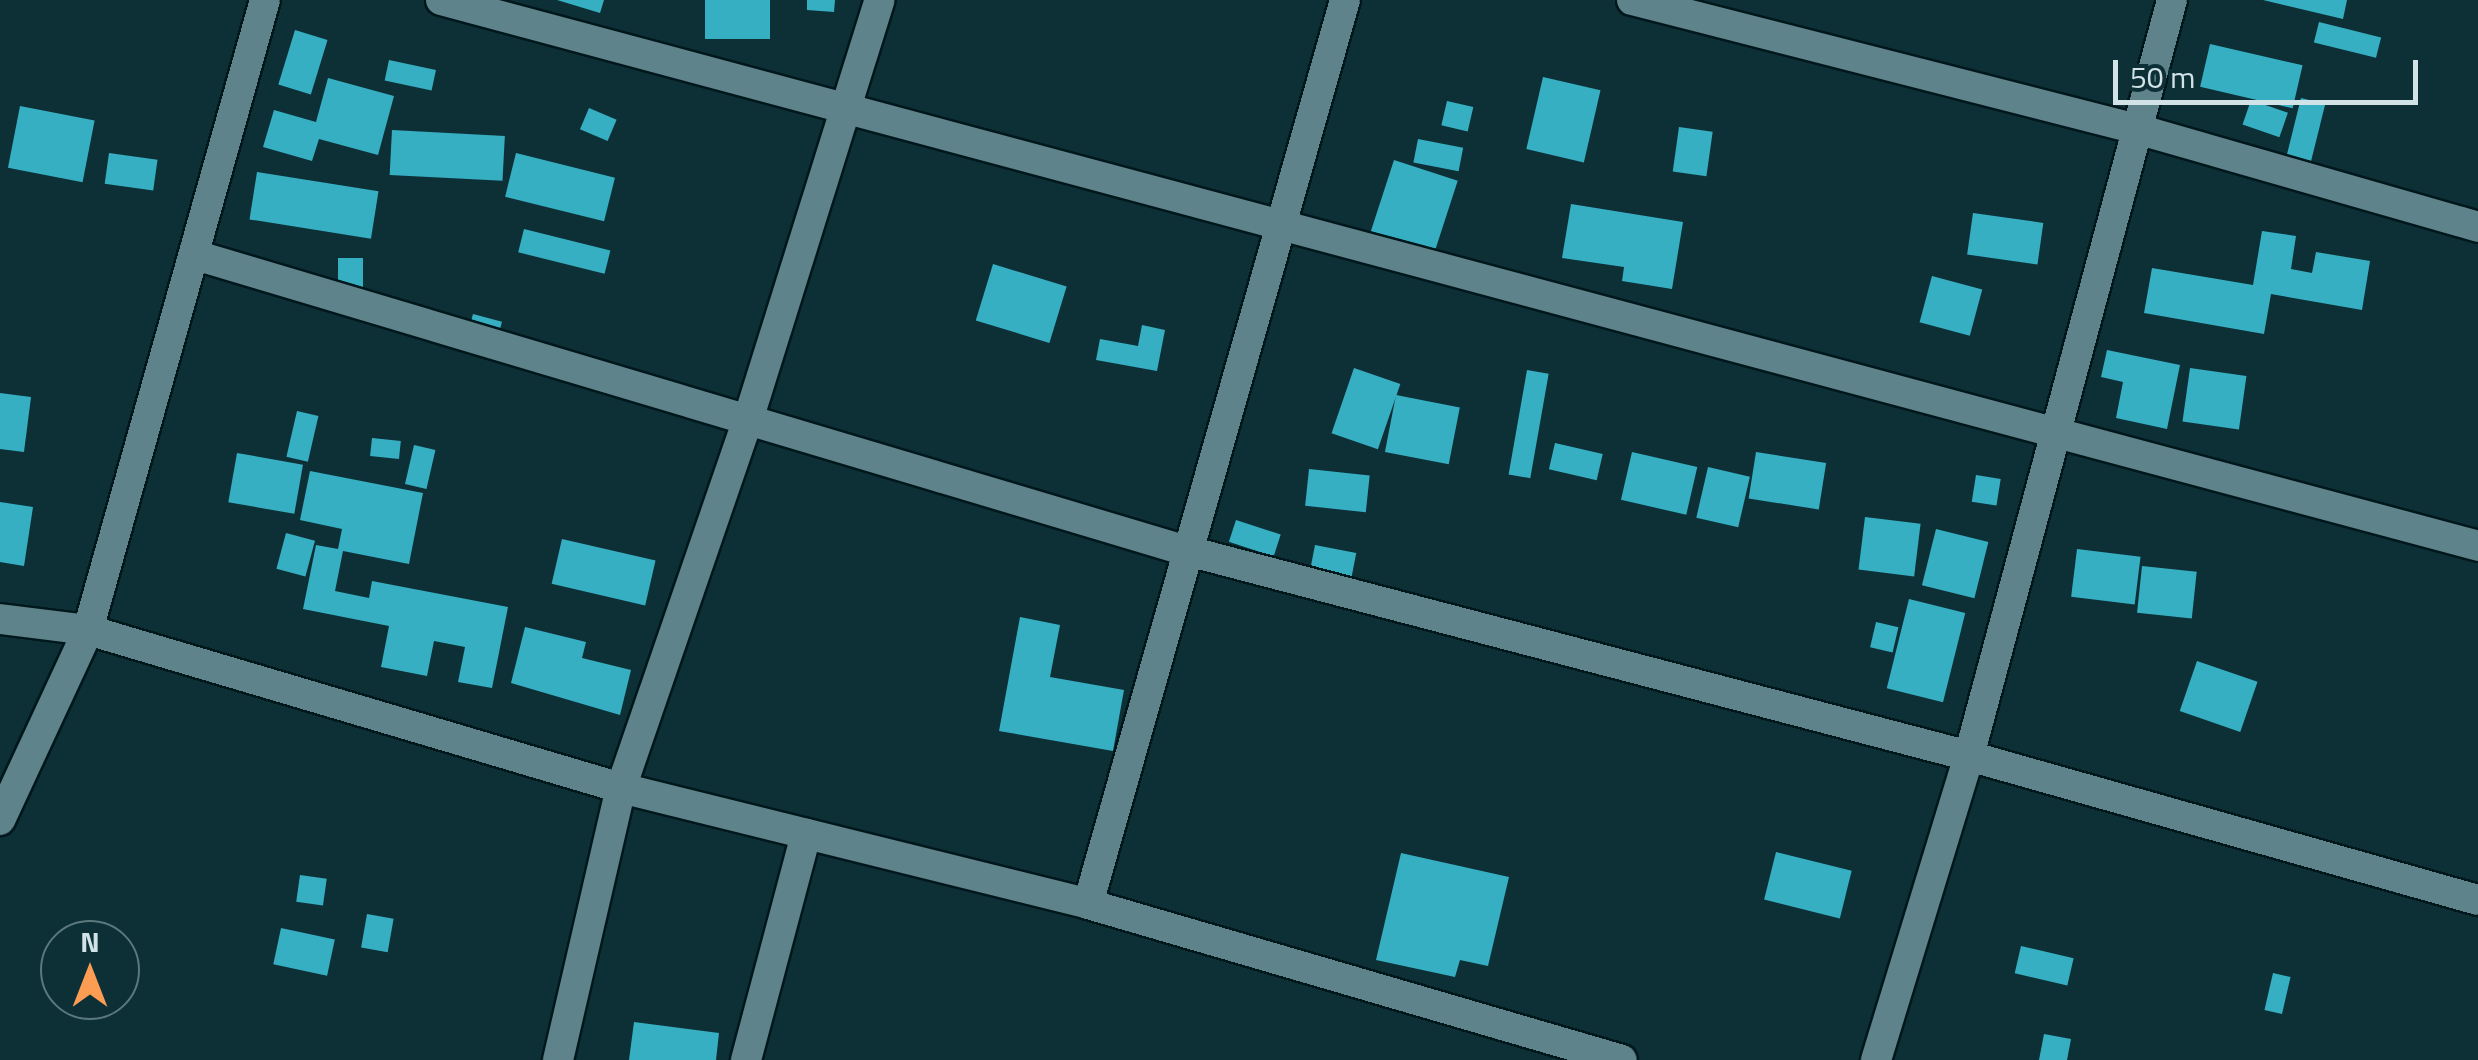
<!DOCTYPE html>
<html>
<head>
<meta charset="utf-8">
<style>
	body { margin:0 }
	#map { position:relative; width:2478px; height:1060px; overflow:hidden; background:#0d3037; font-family:"Titillium Web",sans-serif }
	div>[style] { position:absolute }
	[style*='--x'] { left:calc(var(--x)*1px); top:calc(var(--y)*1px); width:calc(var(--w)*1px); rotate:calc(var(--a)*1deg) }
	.building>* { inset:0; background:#37afc3; transform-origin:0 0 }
	.roads { filter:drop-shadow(2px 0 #00171c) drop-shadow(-2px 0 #00171c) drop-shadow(0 2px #00171c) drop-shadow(0 -2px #00171c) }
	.minor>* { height:30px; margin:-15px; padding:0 15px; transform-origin:15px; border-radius:15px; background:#5f838a }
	span { translate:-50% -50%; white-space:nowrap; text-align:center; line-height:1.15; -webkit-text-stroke:10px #0d3037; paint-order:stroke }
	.north { position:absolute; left:40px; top:920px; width:100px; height:100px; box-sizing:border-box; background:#0d3037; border:2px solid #5b787d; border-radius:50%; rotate:0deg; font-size:28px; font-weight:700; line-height:40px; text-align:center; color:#d1e3e7 }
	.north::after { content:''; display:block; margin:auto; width:35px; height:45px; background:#fc9d53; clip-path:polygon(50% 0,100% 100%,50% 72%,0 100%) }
	.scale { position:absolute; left:2113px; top:60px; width:305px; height:45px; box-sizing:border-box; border:5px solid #d1e3e7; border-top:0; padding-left:12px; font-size:30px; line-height:35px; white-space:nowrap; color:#d1e3e7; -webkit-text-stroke:8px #0d3037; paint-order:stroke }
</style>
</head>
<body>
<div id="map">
	<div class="building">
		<i style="clip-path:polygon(557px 0,604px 0,600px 13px)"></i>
		<i style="left:705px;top:0;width:65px;height:39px"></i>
		<i style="clip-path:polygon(807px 0,835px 0,834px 12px,807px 10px)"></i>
		<i style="clip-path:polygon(2263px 0,2347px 0,2343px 19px)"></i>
		<i style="left:2319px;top:22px;width:64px;height:21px;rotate:14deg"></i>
		<i style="left:295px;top:30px;width:34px;height:57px;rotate:17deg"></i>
		<i style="left:2210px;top:44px;width:95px;height:44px;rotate:13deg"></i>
		<i style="left:389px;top:60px;width:48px;height:21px;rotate:12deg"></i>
		<i style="left:1543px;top:77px;width:59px;height:74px;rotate:13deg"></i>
		<i style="clip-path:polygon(328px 78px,394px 96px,378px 155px,319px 139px,312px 161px,263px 147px,274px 110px,316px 122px)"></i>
		<i style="left:2301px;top:98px;width:25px;height:64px;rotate:14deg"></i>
		<i style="left:2251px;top:100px;width:39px;height:26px;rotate:19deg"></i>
		<i style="left:1447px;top:101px;width:27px;height:25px;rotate:13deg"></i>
		<i style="left:20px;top:106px;width:76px;height:63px;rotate:11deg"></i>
		<i style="left:589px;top:108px;width:30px;height:23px;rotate:23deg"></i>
		<i style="left:1679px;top:127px;width:34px;height:45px;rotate:8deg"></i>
		<i style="left:392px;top:130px;width:113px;height:45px;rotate:3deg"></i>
		<i style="left:1418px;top:139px;width:46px;height:24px;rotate:11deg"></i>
		<i style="left:109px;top:153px;width:49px;height:31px;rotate:8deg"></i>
		<i style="left:516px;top:153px;width:102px;height:45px;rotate:14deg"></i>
		<i style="left:1394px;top:160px;width:67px;height:91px;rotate:18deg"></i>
		<i style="left:257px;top:172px;width:123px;height:48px;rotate:9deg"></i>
		<i style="clip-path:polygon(1571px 204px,1683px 222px,1672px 289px,1622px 281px,1624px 267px,1562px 258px)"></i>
		<i style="left:1973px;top:213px;width:71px;height:42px;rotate:8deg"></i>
		<i style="left:524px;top:229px;width:89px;height:24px;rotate:14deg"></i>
		<i style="clip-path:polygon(2262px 231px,2296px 236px,2291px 269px,2312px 273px,2316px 252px,2370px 261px,2362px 310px,2271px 294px,2264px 334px,2144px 313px,2152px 268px,2253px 285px)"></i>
		<i style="left:338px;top:258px;width:25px;height:37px"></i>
		<i style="left:993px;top:264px;width:77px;height:59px;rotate:17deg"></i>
		<i style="left:1932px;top:276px;width:52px;height:48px;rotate:15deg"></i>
		<i style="left:473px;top:314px;width:30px;height:30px;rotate:15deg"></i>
		<i style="clip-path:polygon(1142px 325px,1165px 330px,1157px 371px,1096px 360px,1100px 339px,1138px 346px)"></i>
		<i style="clip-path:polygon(2107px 350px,2180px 365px,2167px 429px,2116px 418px,2123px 382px,2101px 377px)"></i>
		<i style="left:1354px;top:368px;width:49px;height:69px;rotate:19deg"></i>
		<i style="left:2190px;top:368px;width:57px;height:54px;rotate:8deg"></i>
		<i style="left:1527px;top:370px;width:22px;height:106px;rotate:10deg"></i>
		<i style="clip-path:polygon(0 393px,31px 397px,24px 452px,0 449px)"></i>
		<i style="left:1396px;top:395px;width:65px;height:58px;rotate:11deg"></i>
		<i style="left:297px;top:411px;width:22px;height:47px;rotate:13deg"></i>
		<i style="left:372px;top:438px;width:29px;height:18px;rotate:6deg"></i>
		<i style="left:1555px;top:443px;width:49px;height:27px;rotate:13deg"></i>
		<i style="left:414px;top:445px;width:22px;height:40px;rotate:13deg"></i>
		<i style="left:1632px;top:452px;width:67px;height:49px;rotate:13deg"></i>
		<i style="left:1756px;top:452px;width:71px;height:47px;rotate:9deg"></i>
		<i style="left:237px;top:453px;width:67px;height:50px;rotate:10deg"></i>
		<i style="left:1708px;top:467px;width:43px;height:52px;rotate:13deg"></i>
		<i style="left:1309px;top:469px;width:61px;height:37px;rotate:6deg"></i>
		<i style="clip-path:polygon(310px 471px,423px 493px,409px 564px,343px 551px,335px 591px,369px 598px,372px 581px,508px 607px,492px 688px,458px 682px,465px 647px,434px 641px,427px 676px,381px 667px,389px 626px,303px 609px,316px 545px,338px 549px,342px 529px,300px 520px)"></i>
		<i style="left:1976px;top:475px;width:25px;height:27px;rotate:9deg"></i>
		<i style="clip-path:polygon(0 502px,33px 507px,24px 566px,0 562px)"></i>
		<i style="left:1865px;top:517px;width:56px;height:53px;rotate:7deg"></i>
		<i style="left:1236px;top:520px;width:47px;height:23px;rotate:18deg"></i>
		<i style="left:1936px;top:529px;width:54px;height:58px;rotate:14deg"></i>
		<i style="left:286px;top:533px;width:30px;height:37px;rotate:15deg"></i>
		<i style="left:562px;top:539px;width:96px;height:46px;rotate:13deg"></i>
		<i style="left:1315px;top:545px;width:42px;height:30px;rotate:11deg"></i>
		<i style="left:2077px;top:549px;width:64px;height:48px;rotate:7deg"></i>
		<i style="left:2142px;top:566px;width:55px;height:47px;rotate:6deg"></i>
		<i style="left:1909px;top:599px;width:58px;height:92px;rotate:14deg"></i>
		<i style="clip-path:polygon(1020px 617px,1060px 625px,1050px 677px,1124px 690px,1113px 751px,999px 731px)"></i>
		<i style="left:1876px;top:622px;width:23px;height:26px;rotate:13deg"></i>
		<i style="clip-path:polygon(525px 627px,586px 642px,582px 658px,631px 670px,620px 715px,511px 683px)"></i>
		<i style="left:2197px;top:661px;width:64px;height:53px;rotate:19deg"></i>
		<i style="left:1776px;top:852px;width:78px;height:49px;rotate:14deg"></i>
		<i style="clip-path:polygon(1401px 853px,1509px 877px,1488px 966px,1460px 960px,1455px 977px,1376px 960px)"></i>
		<i style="left:300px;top:875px;width:27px;height:27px;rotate:8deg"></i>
		<i style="left:367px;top:914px;width:27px;height:34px;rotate:10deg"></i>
		<i style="left:281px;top:928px;width:55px;height:37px;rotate:12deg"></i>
		<i style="left:2021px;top:946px;width:54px;height:28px;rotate:13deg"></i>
		<i style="left:2273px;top:973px;width:18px;height:38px;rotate:13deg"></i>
		<i style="clip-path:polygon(634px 1022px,719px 1033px,716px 1060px,629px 1060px)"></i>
		<i style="clip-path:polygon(2044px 1034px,2071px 1039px,2067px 1060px,2039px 1060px)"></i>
	</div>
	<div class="roads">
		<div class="minor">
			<i style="--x:441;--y:0;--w:2109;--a:15"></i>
			<i style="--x:1632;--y:0;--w:521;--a:14.33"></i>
			<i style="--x:2137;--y:129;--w:355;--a:16"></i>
			<i style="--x:195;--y:255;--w:1032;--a:16.61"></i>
			<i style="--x:1184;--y:550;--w:812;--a:14.7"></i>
			<i style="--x:1969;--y:756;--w:529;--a:15.8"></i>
			<i style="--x:0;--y:619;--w:89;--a:7.1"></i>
			<i style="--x:88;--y:630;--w:556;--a:16.51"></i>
			<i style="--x:621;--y:788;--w:481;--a:13.9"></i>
			<i style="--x:1088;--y:904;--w:556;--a:16.28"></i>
			<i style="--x:0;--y:820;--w:209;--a:-65.1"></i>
			<i style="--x:88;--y:630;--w:654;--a:-74.31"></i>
			<i style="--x:1088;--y:904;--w:940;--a:-74.13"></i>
			<i style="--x:558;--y:1060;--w:279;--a:-77"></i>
			<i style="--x:621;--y:788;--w:389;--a:-71"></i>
			<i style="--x:748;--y:420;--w:440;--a:-72.6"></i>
			<i style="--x:746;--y:1060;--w:234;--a:-75.1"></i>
			<i style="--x:1876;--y:1060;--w:318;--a:-73"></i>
			<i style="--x:1969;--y:756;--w:783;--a:-74.97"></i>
		</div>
	</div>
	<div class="north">N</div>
	<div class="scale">50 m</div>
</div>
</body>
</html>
